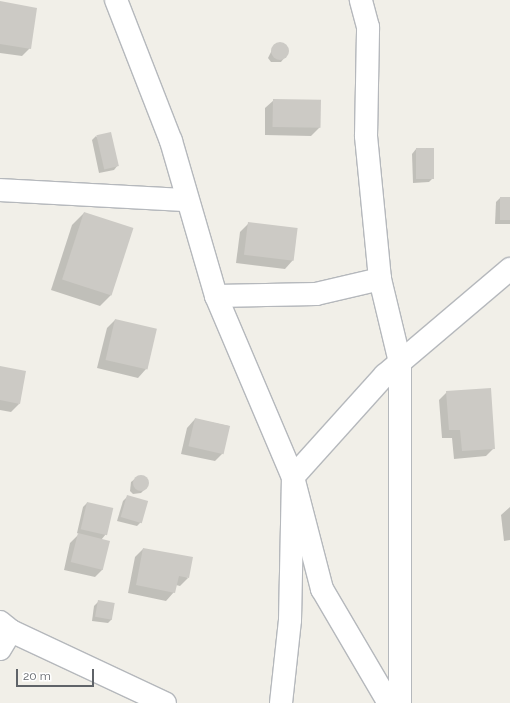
<!DOCTYPE html>
<html>
<head>
<meta charset="utf-8">
<style>
	body { margin:0 }
	#map { position:relative; width:510px; height:703px; overflow:hidden; background:#f1efe8; font-family:Raleway,sans-serif }
	div>[style] { position:absolute }
	[style*='--x'] { left:calc(var(--x)*1px); top:calc(var(--y)*1px); width:calc(var(--w)*1px); rotate:calc(var(--a)*1deg) }
	.shadow>* { inset:0; background:#0003 }
	.building>* { inset:0; background:#cccac5; transform-origin:0 0 }
	.round { border-radius:50% }
	.roads { filter:drop-shadow(1px 0 #b5b8bc) drop-shadow(-1px 0 #b5b8bc) drop-shadow(0 1px #b5b8bc) drop-shadow(0 -1px #b5b8bc) }
	.street>* { height:22px; margin:-11px; padding:0 11px; transform-origin:11px; border-radius:11px; background:#fff }
	span { translate:-50% -50%; white-space:nowrap; text-align:center; line-height:1.15; -webkit-text-stroke:3px #fff; paint-order:stroke }
	.scale { position:absolute; left:16px; top:669px; width:78px; height:18px; box-sizing:border-box; border:2px solid #5f6368; border-top:0; padding-left:5px; font-size:12px; line-height:14px; white-space:nowrap; color:#5f6368; -webkit-text-stroke:3px #fff; paint-order:stroke }
</style>
</head>
<body>
<div id="map">
	<div class="shadow">
		<i style="clip-path:polygon(0 2px,30px 48px,22px 56px,0 53px)"></i>
		<i style="clip-path:polygon(275px 44px,285px 44px,288px 53px,281px 62px,271px 62px,268px 58px)"></i>
		<i style="clip-path:polygon(274px 100px,320px 127px,311px 136px,265px 135px,265px 108px)"></i>
		<i style="clip-path:polygon(96px 136px,118px 165px,114px 170px,99px 173px,92px 140px)"></i>
		<i style="clip-path:polygon(416px 149px,433px 178px,429px 182px,413px 183px,412px 154px)"></i>
		<i style="clip-path:polygon(500px 198px,510px 198px,510px 224px,495px 224px,496px 202px)"></i>
		<i style="clip-path:polygon(84px 213px,111px 295px,100px 306px,51px 290px,72px 225px)"></i>
		<i style="clip-path:polygon(249px 223px,293px 260px,285px 269px,236px 263px,240px 232px)"></i>
		<i style="clip-path:polygon(115px 320px,146px 369px,138px 378px,97px 368px,107px 328px)"></i>
		<i style="clip-path:polygon(0 367px,19px 404px,11px 412px,0 410px)"></i>
		<i style="clip-path:polygon(447px 392px,494px 448px,486px 456px,454px 459px,452px 438px,442px 438px,439px 400px)"></i>
		<i style="clip-path:polygon(195px 419px,229px 426px,223px 453px,215px 461px,181px 454px,187px 428px)"></i>
		<i style="clip-path:polygon(139px 476px,147px 480px,146px 488px,141px 493px,133px 494px,130px 491px,131px 482px)"></i>
		<i style="clip-path:polygon(127px 497px,141px 522px,137px 526px,117px 521px,123px 501px)"></i>
		<i style="clip-path:polygon(87px 503px,106px 534px,101px 540px,103px 569px,95px 577px,64px 570px,70px 543px,79px 534px,77px 533px,83px 507px)"></i>
		<i style="clip-path:polygon(510px 507px,510px 540px,504px 541px,501px 515px)"></i>
		<i style="clip-path:polygon(143px 549px,188px 578px,180px 586px,176px 585px,174px 592px,166px 601px,128px 593px,135px 557px)"></i>
		<i style="clip-path:polygon(99px 601px,112px 619px,108px 623px,92px 621px,94px 606px)"></i>
	</div>
	<div class="building">
		<i style="clip-path:polygon(0 1px,37px 8px,31px 49px,0 44px)"></i>
		<i class="round" style="left:271px;top:42px;width:18px;height:18px"></i>
		<i style="left:273px;top:99px;width:48px;height:28px;rotate:1deg"></i>
		<i style="left:111px;top:132px;width:35px;height:15px;rotate:77deg"></i>
		<i style="left:434px;top:148px;width:31px;height:18px;rotate:90deg"></i>
		<i style="left:500px;top:197px;width:10px;height:23px"></i>
		<i style="left:84px;top:212px;width:52px;height:71px;rotate:18deg"></i>
		<i style="left:248px;top:222px;width:50px;height:33px;rotate:7deg"></i>
		<i style="left:115px;top:319px;width:43px;height:42px;rotate:13deg"></i>
		<i style="clip-path:polygon(0 366px,26px 371px,20px 404px,0 400px)"></i>
		<i style="clip-path:polygon(491px 388px,495px 449px,462px 451px,460px 430px,449px 430px,446px 391px)"></i>
		<i style="left:195px;top:418px;width:36px;height:29px;rotate:13deg"></i>
		<i class="round" style="left:133px;top:475px;width:16px;height:16px"></i>
		<i style="left:127px;top:495px;width:22px;height:23px;rotate:16deg"></i>
		<i style="left:87px;top:502px;width:27px;height:28px;rotate:13deg"></i>
		<i style="left:78px;top:533px;width:33px;height:30px;rotate:14deg"></i>
		<i style="clip-path:polygon(143px 548px,193px 557px,189px 578px,179px 576px,175px 593px,136px 585px)"></i>
		<i style="left:98px;top:600px;width:17px;height:17px;rotate:10deg"></i>
	</div>
	<div class="roads">
		<div class="street">
			<i style="--x:116;--y:0;--w:151;--a:68.7"></i>
			<i style="--x:171;--y:141;--w:161;--a:73.8"></i>
			<i style="--x:216;--y:296;--w:197;--a:67"></i>
			<i style="--x:293;--y:477;--w:116;--a:75.5"></i>
			<i style="--x:322;--y:589;--w:132;--a:59.6"></i>
			<i style="--x:0;--y:190;--w:187;--a:3.1"></i>
			<i style="--x:380;--y:279;--w:85;--a:76.5"></i>
			<i style="--x:400;--y:362;--w:341;--a:90"></i>
			<i style="--x:216;--y:296;--w:100;--a:-1.1"></i>
			<i style="--x:316;--y:294;--w:66;--a:-13.2"></i>
			<i style="--x:380;--y:279;--w:144;--a:-95.6"></i>
			<i style="--x:366;--y:136;--w:109;--a:-88.9"></i>
			<i style="--x:368;--y:27;--w:28;--a:-105"></i>
			<i style="--x:0;--y:622;--w:14;--a:39"></i>
			<i style="--x:11;--y:631;--w:170;--a:25.1"></i>
			<i style="--x:0;--y:649;--w:21;--a:-59"></i>
			<i style="--x:281;--y:703;--w:83;--a:-83.8"></i>
			<i style="--x:290;--y:620;--w:143;--a:-88.8"></i>
			<i style="--x:293;--y:477;--w:137;--a:-48"></i>
			<i style="--x:385;--y:375;--w:164;--a:-40.3"></i>
		</div>
	</div>
	<div class="scale">20 m</div>
</div>
</body>
</html>
